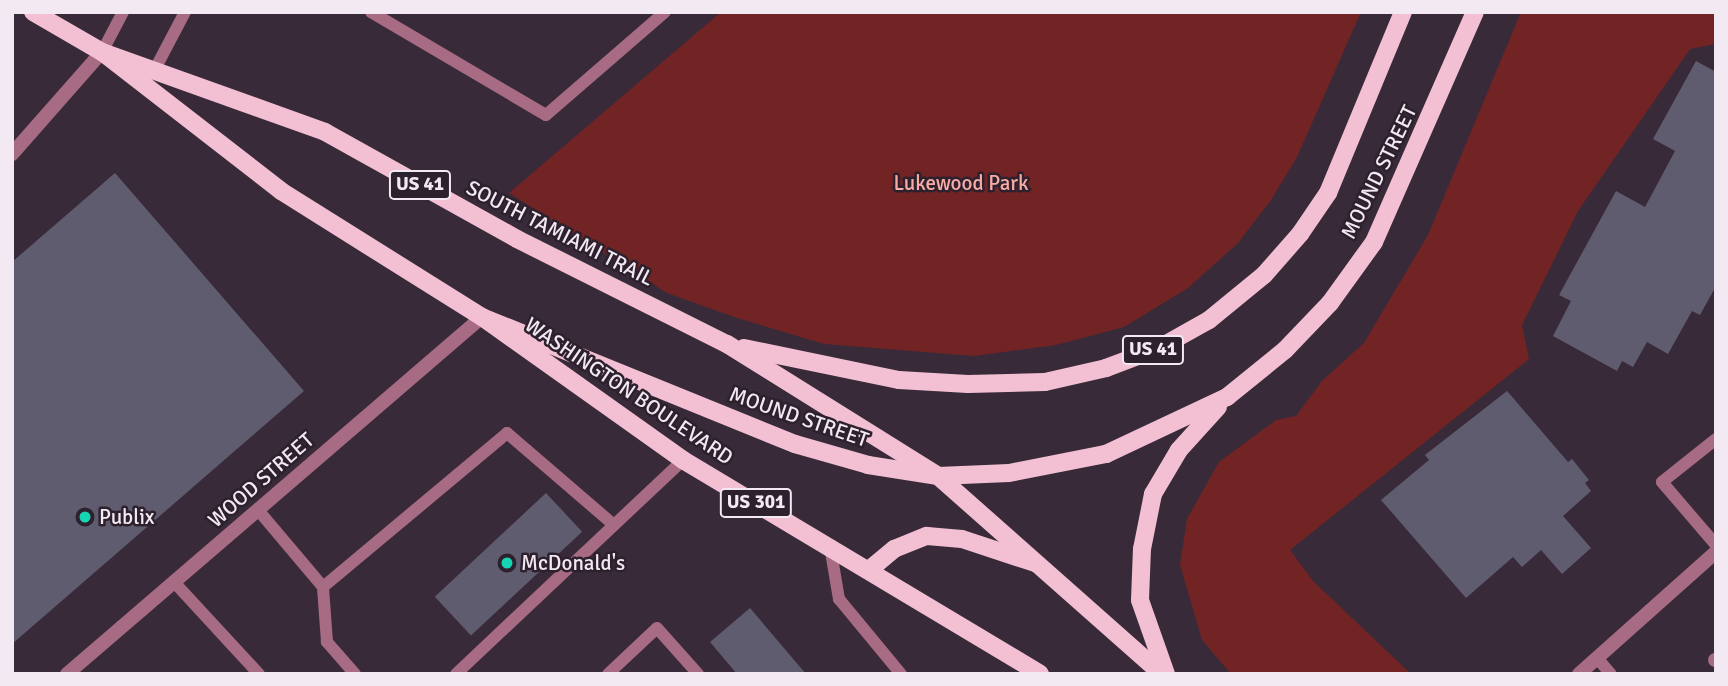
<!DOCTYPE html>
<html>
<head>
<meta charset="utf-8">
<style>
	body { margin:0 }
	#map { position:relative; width:1728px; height:686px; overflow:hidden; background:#382a39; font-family:Signika,sans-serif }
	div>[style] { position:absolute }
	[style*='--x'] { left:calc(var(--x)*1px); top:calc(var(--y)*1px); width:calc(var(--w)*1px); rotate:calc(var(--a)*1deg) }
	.green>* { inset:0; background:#722424 }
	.building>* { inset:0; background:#605c70; transform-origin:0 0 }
	.lane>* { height:12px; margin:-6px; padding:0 6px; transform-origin:6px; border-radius:6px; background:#a76b83 }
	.street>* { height:14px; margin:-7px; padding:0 7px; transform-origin:7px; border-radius:7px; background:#a76b83 }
	.primary>* { height:18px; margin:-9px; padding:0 9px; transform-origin:9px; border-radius:9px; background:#f3c0d3 }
	.dots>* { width:19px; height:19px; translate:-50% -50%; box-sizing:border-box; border:4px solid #2e212e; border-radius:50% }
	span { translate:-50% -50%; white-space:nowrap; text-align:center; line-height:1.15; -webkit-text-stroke:5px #2e212e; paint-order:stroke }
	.shield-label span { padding:2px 5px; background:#2e212e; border:2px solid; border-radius:5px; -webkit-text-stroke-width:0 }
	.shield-label { font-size:19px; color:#f2e9f2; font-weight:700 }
	.street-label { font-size:21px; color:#f2e9f2 }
	.park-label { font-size:21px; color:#f9aba6 }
	.poi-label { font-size:21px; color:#f2e9f2 }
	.left { translate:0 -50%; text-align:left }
	.frame { position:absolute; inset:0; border:14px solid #f2e9f2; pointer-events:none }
</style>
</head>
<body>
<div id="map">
	<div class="green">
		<i style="clip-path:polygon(721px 12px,1361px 12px,1297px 157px,1271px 200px,1238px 243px,1188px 288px,1124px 327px,1056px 345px,974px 356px,824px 344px,737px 318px,667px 293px,509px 193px)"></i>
		<i style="clip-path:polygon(1521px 12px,1716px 12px,1716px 44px,1690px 49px,1578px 211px,1522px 325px,1529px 359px,1290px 550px,1313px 581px,1411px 674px,1231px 674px,1202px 640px,1180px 565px,1187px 519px,1219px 462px,1276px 420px,1296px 416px,1322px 381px,1364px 343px,1428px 235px)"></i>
	</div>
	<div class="building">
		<i style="clip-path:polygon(1696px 61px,1716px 72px,1716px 286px,1700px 315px,1692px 311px,1668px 354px,1647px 342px,1633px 367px,1622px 361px,1617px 371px,1553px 336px,1571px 301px,1559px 295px,1616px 191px,1645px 207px,1675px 151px,1653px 139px)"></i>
		<i style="clip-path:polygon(115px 173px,304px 391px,12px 644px,12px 262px)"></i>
		<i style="clip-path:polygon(1507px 391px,1568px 462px,1572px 459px,1589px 480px,1585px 483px,1591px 491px,1563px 516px,1591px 548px,1562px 574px,1541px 550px,1522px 567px,1513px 557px,1466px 598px,1381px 500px,1429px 460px,1425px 455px)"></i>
		<i style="left:546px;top:493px;width:53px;height:152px;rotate:47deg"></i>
		<i style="clip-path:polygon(750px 608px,806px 674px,737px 674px,710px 642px)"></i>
	</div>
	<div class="lane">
		<i style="--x:371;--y:12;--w:203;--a:30.5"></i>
		<i style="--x:546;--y:115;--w:157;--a:-40.9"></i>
		<i style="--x:102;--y:52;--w:45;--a:-62.3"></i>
		<i style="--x:154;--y:71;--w:67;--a:-62.3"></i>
		<i style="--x:1716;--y:439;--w:69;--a:141.5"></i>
		<i style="--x:1662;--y:482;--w:83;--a:49.4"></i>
		<i style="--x:258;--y:510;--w:101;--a:49.8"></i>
		<i style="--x:830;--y:546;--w:54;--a:80.4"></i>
		<i style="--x:839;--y:599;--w:97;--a:50.4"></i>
		<i style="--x:174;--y:582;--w:125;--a:47.3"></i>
		<i style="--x:1597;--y:658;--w:21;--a:49"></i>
		<i style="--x:355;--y:674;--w:43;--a:-131.2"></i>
		<i style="--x:327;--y:642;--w:55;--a:-94.2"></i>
		<i style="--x:323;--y:587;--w:240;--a:-39.9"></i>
		<i style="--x:507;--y:433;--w:141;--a:40.7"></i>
		<i style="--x:456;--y:674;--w:312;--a:-43.3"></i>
		<i style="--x:608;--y:674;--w:67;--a:-43.2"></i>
		<i style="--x:657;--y:628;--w:62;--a:48.3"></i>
	</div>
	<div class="street">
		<i style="--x:12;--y:154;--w:136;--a:-48.6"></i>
		<i style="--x:1715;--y:660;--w:1;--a:0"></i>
		<i style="--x:67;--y:674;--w:547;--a:-40.7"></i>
		<i style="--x:1579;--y:674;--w:183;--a:-41.7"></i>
	</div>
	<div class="primary">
		<i style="--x:33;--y:12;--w:80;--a:30.1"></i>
		<i style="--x:102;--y:52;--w:227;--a:37.8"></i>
		<i style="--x:281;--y:191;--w:237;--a:32.1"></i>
		<i style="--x:482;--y:317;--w:247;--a:35.4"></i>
		<i style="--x:683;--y:460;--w:416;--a:30.9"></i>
		<i style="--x:102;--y:52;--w:237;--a:19.7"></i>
		<i style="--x:325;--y:132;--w:220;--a:29.1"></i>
		<i style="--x:517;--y:239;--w:235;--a:26.6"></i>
		<i style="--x:727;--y:344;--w:249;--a:32"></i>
		<i style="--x:938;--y:476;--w:299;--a:41.5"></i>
		<i style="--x:482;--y:317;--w:338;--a:22.1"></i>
		<i style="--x:795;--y:444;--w:76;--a:16"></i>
		<i style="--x:868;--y:465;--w:71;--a:8.9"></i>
		<i style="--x:938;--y:476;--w:71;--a:-2.4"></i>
		<i style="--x:1009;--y:473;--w:99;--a:-11.1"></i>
		<i style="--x:1106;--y:454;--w:134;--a:-25.2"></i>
		<i style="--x:1227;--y:397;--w:75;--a:-39"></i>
		<i style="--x:1285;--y:350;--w:65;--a:-46.2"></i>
		<i style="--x:1330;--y:303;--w:75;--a:-54.2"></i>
		<i style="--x:1374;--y:242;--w:251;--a:-66.3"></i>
		<i style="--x:744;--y:348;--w:158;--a:11.7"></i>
		<i style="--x:899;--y:380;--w:69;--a:3.3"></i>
		<i style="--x:968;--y:384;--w:77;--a:-1.5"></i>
		<i style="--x:1045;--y:382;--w:63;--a:-12.9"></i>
		<i style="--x:1106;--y:368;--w:57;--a:-20.7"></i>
		<i style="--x:1159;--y:348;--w:57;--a:-29.2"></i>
		<i style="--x:1209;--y:320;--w:71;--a:-39.3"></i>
		<i style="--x:1264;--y:275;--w:55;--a:-48.7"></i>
		<i style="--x:1300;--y:234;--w:50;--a:-55.7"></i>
		<i style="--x:1328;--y:193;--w:196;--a:-67.5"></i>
		<i style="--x:869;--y:570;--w:33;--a:-40"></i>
		<i style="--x:894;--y:549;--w:35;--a:-22"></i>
		<i style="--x:927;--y:536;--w:35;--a:5"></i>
		<i style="--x:962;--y:539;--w:77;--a:18.2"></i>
		<i style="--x:1166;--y:674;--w:78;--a:-109.4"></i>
		<i style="--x:1140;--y:600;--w:51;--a:-87.8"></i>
		<i style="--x:1142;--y:549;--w:56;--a:-78.7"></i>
		<i style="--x:1153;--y:494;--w:51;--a:-59.4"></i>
		<i style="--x:1179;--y:450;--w:58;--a:-47.8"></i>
	</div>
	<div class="dots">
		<i style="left:85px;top:517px;background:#17d5b3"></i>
		<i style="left:507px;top:563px;background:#17d5b3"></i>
	</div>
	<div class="shield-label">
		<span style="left:420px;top:185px">US 41</span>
		<span style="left:1153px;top:350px">US 41</span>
		<span style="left:756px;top:503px">US 301</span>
	</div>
	<div class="street-label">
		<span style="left:1379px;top:172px;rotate:-64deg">MOUND STREET</span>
		<span style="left:560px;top:233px;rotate:27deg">SOUTH TAMIAMI TRAIL</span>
		<span style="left:629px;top:391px;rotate:34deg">WASHINGTON BOULEVARD</span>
		<span style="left:799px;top:417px;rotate:19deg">MOUND STREET</span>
		<span style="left:261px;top:480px;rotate:-41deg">WOOD STREET</span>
	</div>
	<div class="park-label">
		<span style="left:961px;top:183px">Lukewood Park</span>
	</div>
	<div class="poi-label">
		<span class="left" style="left:99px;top:517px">Publix</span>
		<span class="left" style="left:521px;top:563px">McDonald's</span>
	</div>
	<div class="frame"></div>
</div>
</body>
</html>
